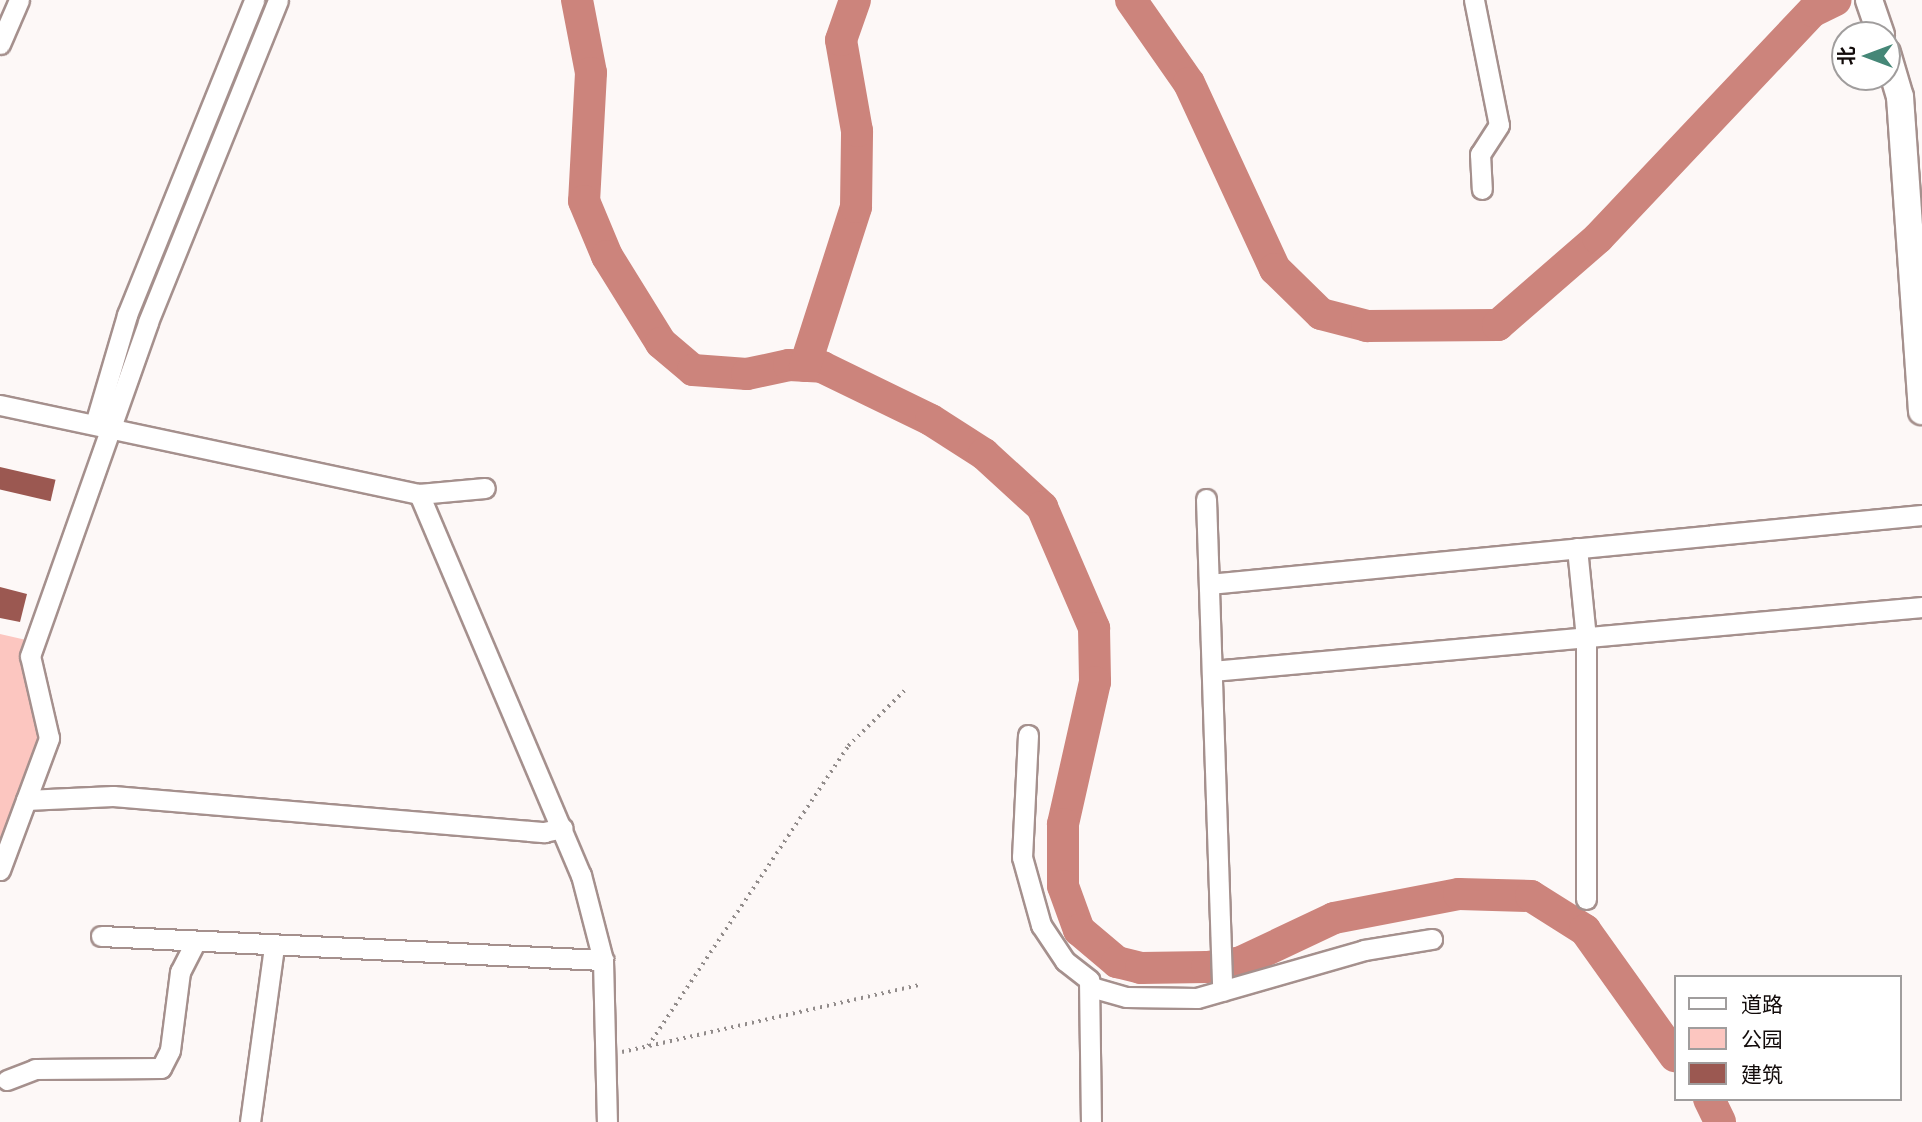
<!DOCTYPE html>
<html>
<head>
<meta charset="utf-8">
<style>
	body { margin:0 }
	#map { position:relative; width:1922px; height:1122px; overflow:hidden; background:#fdf8f7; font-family:Poppins,"Noto Sans SC",sans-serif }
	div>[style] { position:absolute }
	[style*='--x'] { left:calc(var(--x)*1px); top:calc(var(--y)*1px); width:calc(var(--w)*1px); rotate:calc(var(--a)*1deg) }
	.green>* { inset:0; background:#fcc6c0 }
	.river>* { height:32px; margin:-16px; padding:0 16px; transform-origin:16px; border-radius:16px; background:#cc847c }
	.building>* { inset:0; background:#9b5851; transform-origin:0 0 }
	.path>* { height:3.5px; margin-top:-1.75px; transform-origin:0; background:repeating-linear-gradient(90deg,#928c8b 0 2px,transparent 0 7px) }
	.roads { filter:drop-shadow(2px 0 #a5908d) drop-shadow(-2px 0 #a5908d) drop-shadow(0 2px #a5908d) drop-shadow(0 -2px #a5908d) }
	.street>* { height:19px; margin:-9.5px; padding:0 9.5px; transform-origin:9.5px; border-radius:9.5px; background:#fff }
	.secondary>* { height:26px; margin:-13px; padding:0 13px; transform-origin:13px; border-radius:13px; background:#fff }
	span { translate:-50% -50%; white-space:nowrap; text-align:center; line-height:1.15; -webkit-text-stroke:7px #fff; paint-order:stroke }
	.legend { position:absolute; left:1674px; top:975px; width:228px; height:126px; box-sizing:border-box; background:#fff; border:2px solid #a09d9d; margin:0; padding:9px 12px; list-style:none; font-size:21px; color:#120b0a }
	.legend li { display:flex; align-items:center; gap:14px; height:35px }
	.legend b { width:35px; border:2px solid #a09d9d }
	.north { position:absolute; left:1831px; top:21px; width:70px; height:70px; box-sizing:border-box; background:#fff; border:2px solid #a09d9d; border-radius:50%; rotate:270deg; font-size:19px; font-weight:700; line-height:28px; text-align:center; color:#120b0a }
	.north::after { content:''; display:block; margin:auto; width:24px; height:32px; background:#458777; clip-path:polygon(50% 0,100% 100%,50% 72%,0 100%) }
</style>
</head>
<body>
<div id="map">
	<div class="green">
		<i style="clip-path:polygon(0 634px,35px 642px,49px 738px,0 870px)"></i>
	</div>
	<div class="river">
		<i style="--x:577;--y:0;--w:74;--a:79.1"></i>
		<i style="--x:591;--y:73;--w:128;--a:93.1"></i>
		<i style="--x:584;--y:201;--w:60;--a:67.3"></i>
		<i style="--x:607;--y:256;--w:102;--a:58.2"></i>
		<i style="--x:661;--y:343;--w:42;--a:40.2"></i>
		<i style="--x:693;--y:370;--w:54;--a:4.2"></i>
		<i style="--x:747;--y:374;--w:43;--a:-12.1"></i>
		<i style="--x:789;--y:365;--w:33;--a:3"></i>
		<i style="--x:822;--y:367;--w:121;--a:25.9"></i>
		<i style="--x:931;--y:420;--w:63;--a:32.7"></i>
		<i style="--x:984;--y:454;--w:79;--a:42.4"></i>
		<i style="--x:1042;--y:507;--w:132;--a:66.7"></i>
		<i style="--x:1094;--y:628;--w:54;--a:88.9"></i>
		<i style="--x:1095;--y:682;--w:146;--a:102.7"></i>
		<i style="--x:1063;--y:824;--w:62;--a:90"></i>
		<i style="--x:1063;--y:886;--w:47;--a:70"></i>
		<i style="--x:1079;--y:930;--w:50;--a:40.1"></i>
		<i style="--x:1117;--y:962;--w:25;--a:14"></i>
		<i style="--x:1141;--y:968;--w:66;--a:-0.9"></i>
		<i style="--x:1207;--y:967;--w:34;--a:-8"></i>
		<i style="--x:1241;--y:962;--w:103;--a:-25.3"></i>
		<i style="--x:1334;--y:918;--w:127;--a:-10.9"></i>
		<i style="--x:1459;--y:894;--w:72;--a:1.6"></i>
		<i style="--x:1531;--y:896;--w:64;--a:32.2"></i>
		<i style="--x:1585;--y:930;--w:155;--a:54.5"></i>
		<i style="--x:1131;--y:0;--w:101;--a:55.1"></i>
		<i style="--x:1189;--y:83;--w:205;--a:65.2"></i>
		<i style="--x:1275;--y:269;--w:64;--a:44.4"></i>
		<i style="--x:1321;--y:314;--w:48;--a:14.6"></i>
		<i style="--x:1367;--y:326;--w:131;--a:-0.4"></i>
		<i style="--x:1498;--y:325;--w:133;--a:-41"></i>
		<i style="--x:1598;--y:238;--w:313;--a:-46.6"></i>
		<i style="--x:1813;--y:11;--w:25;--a:-26"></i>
		<i style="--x:805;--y:366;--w:167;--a:-72.2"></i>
		<i style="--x:856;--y:207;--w:76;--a:-89.2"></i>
		<i style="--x:857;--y:131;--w:92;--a:-100"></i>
		<i style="--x:841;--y:40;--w:42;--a:-70.7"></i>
		<i style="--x:1709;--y:1099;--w:25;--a:64"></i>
	</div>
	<div class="building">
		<i style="left:0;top:467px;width:57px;height:22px;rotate:13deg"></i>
		<i style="clip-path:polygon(0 587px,27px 594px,20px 622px,0 618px)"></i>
	</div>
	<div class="path">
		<i style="--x:648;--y:1046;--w:361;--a:-56.3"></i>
		<i style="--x:848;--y:746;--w:83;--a:-44.5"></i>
		<i style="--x:622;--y:1052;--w:304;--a:-12.7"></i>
	</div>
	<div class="roads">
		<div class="street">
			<i style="--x:1474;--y:0;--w:127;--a:78.7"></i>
			<i style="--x:1499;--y:125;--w:35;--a:123"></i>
			<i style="--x:1480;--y:154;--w:35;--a:87"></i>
			<i style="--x:0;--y:44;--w:48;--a:-66.6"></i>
			<i style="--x:0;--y:405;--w:428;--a:12"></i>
			<i style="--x:419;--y:494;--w:66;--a:-5.2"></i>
			<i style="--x:95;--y:424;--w:114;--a:-73.6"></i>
			<i style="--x:127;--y:315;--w:340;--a:-68"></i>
			<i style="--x:419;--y:494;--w:414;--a:67"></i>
			<i style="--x:581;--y:875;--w:88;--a:75.5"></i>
			<i style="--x:603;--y:960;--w:162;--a:88.6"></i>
			<i style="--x:1206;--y:499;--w:492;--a:88.1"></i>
			<i style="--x:1577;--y:548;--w:90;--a:84.3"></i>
			<i style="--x:1586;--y:638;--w:261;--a:90"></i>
			<i style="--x:1209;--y:584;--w:716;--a:-5.53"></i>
			<i style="--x:1212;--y:671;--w:713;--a:-5.15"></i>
			<i style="--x:1028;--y:735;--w:122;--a:92.8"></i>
			<i style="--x:1022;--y:857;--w:71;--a:74.4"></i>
			<i style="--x:1041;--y:925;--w:43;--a:56.3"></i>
			<i style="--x:1065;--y:961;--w:31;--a:38"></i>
			<i style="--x:1089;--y:980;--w:142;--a:89.2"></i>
			<i style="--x:26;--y:800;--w:87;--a:-2.6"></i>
			<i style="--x:113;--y:796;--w:433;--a:4.8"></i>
			<i style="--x:544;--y:832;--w:19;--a:-12"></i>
			<i style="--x:0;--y:870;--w:141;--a:-69.6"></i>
			<i style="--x:49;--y:738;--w:84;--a:-103"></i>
			<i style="--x:30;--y:656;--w:354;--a:-70.5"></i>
			<i style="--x:148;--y:322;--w:347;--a:-68"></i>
			<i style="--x:101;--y:936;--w:503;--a:2.74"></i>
			<i style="--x:1091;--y:987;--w:36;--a:16"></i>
			<i style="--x:1126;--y:997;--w:71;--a:0.8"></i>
			<i style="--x:1197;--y:998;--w:174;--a:-16"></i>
			<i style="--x:1364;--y:950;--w:69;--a:-9.2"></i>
			<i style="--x:7;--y:1080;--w:30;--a:-21"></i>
			<i style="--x:35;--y:1069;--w:126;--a:-0.5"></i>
			<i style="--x:161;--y:1068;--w:20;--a:-63"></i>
			<i style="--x:170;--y:1050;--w:79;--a:-82.7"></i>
			<i style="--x:180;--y:972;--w:34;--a:-63"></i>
			<i style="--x:250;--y:1122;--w:178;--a:-82.2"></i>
		</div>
		<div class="secondary">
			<i style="--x:1869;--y:0;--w:37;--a:71"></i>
			<i style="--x:1887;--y:53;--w:46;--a:73.5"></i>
			<i style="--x:1900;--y:97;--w:315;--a:86"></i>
		</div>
	</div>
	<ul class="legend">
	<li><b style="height:9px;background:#fff"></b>道路</li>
	<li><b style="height:19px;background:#fcc6c0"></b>公园</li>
	<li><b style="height:19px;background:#9b5851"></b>建筑</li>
	</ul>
	<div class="north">北</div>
</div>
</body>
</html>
